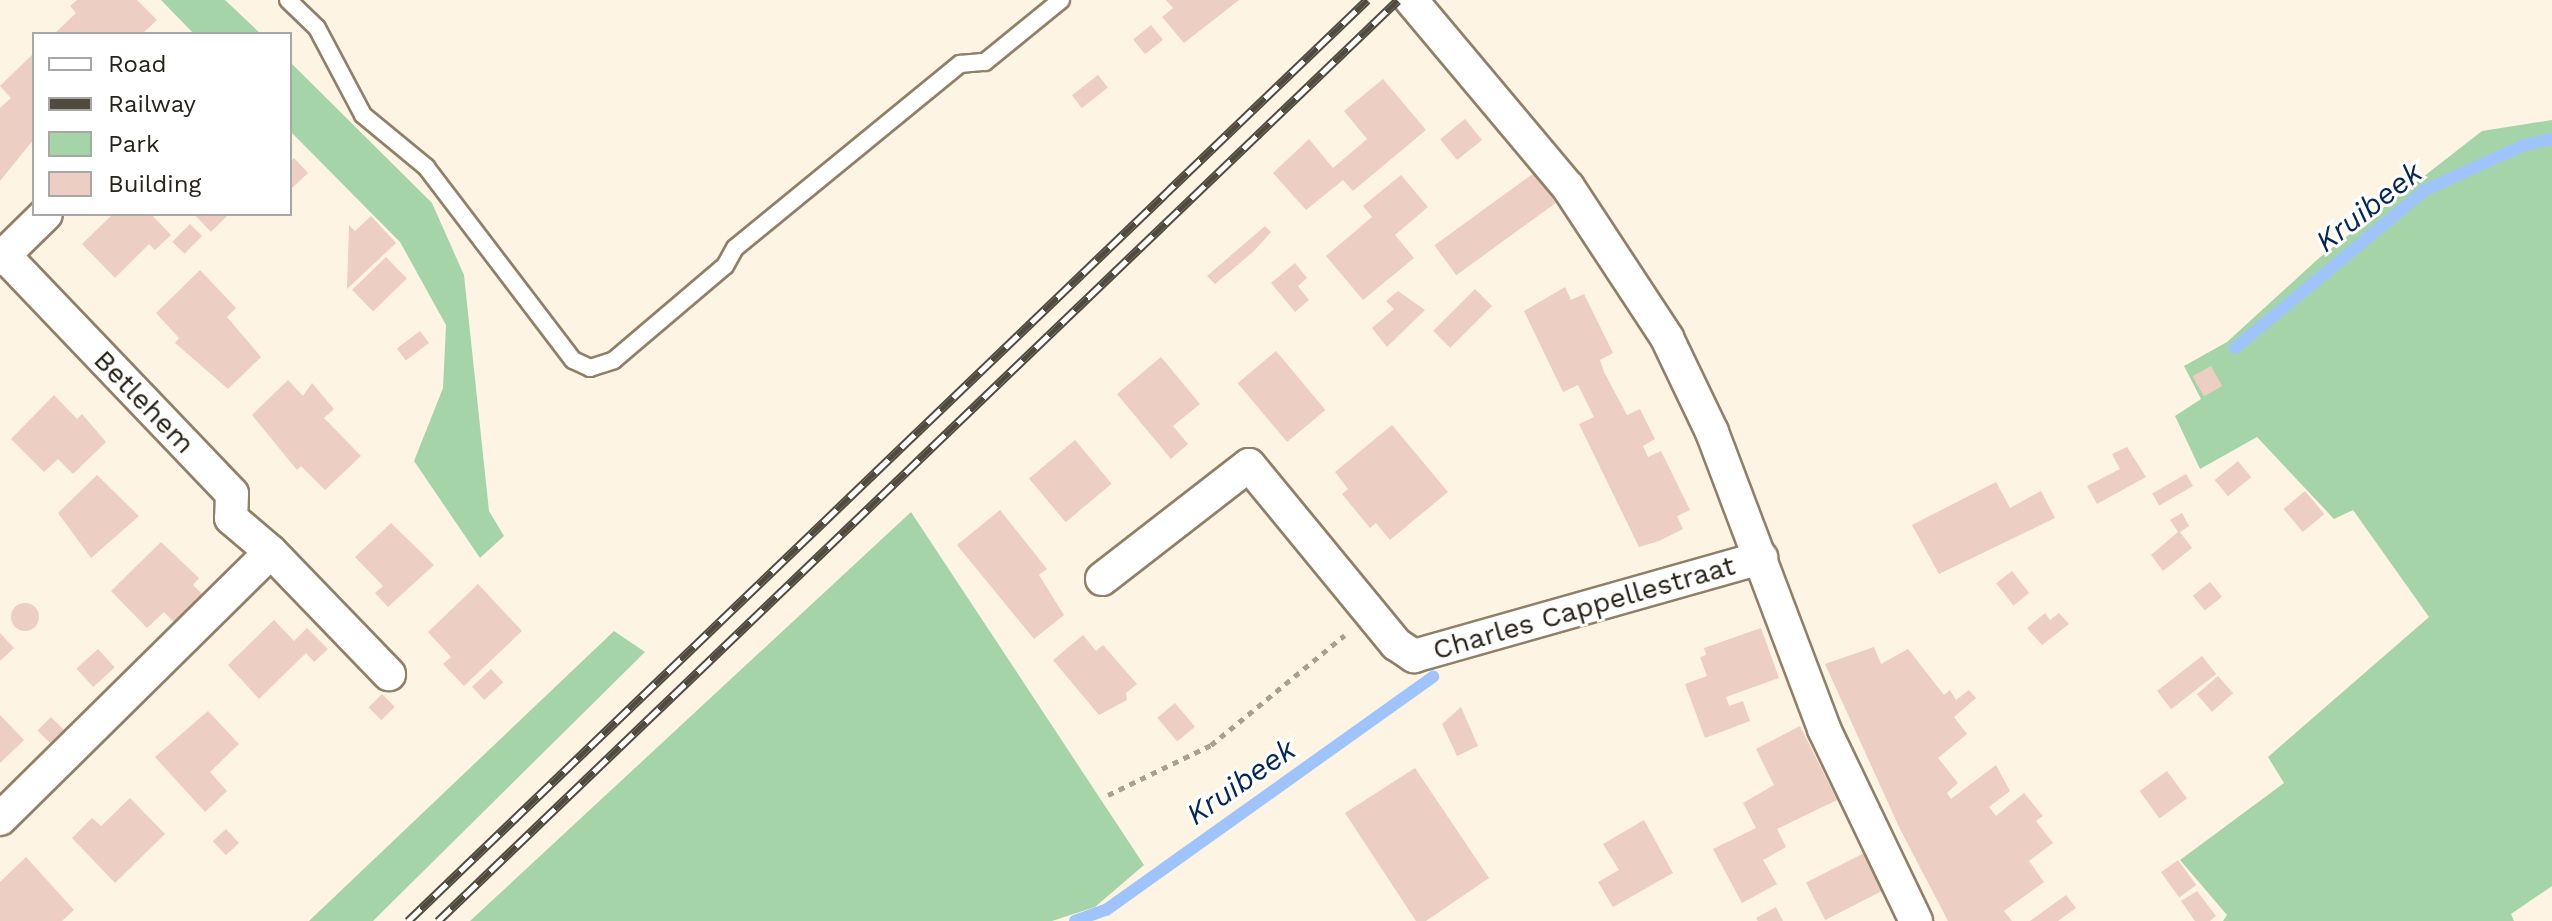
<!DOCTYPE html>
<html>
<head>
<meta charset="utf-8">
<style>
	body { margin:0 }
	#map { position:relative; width:2552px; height:921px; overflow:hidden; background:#fef4e4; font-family:"Work Sans",sans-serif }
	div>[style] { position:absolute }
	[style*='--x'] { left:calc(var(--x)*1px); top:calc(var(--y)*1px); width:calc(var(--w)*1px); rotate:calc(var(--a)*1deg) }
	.green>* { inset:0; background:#a5d4a8 }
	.stream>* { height:12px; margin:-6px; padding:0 6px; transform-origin:6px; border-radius:6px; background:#9fc4fc }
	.building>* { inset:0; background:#edcec2; transform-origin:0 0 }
	.round { border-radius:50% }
	.path>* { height:5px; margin-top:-2.5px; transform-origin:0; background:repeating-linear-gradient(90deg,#a9a093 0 6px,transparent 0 12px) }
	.roads { filter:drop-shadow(2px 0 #908069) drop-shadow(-2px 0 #908069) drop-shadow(0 2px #908069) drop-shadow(0 -2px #908069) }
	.lane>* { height:16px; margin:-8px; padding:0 8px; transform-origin:8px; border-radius:8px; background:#fff }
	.street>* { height:32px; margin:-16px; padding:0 16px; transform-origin:16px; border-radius:16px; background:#fff }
	.rail>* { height:9px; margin-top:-4.5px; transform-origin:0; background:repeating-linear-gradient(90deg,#fff 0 18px,#504a3f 0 36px); box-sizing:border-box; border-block:2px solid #504a3f }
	span { translate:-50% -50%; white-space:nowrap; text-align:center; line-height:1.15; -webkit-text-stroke:6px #fff; paint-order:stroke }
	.street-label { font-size:28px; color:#292319 }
	.water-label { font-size:30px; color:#052757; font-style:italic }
	.legend { position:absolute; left:32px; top:32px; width:260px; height:184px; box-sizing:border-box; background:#fff; border:2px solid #a9a7a3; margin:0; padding:10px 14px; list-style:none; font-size:24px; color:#292319 }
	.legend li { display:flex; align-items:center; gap:16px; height:40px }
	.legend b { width:40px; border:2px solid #a9a7a3 }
</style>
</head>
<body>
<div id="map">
	<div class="green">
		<i style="clip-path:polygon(161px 0,225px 0,261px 34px,194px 34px)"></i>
		<i style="clip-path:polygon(290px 62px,432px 203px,464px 275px,489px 511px,504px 536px,480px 558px,414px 461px,443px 388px,446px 325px,400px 242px,290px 131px)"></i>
		<i style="clip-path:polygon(2552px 120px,2552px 886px,2511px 914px,2514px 921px,2223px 921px,2227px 915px,2180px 860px,2284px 783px,2268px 757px,2429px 617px,2353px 510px,2334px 519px,2257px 437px,2200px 469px,2175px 416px,2201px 399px,2184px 366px,2227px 342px,2319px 258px,2482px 131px)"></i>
		<i style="clip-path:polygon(911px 512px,1144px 865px,1095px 907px,1052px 921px,470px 921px)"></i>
		<i style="clip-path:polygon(614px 631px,645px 652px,373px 921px,309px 921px)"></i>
	</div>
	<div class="stream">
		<i style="--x:2235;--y:348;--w:247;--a:-39.7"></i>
		<i style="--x:2425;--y:190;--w:109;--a:-24.4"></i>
		<i style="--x:2524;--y:145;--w:29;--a:-12"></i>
		<i style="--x:1075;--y:921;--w:33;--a:-20"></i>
		<i style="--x:1106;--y:910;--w:402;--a:-35.5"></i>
	</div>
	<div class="building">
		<i style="clip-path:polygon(77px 0,137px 0,157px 20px,142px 34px,54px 34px,76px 13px,70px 6px)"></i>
		<i style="clip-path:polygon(1166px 0,1239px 0,1184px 43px,1162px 17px,1173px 8px)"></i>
		<i style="left:1151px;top:25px;width:19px;height:23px;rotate:51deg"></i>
		<i style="clip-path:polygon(34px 53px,34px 139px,0 181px,0 108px,11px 98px,0 86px)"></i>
		<i style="left:1098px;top:75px;width:16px;height:33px;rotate:52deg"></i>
		<i style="clip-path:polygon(1383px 79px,1426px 130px,1353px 191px,1343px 180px,1306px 210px,1273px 173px,1309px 139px,1333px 168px,1367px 139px,1344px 111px)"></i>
		<i style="left:1465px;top:119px;width:27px;height:32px;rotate:51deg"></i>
		<i style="clip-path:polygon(294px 158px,308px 173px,290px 190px,290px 162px)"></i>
		<i style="left:1534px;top:173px;width:37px;height:123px;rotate:54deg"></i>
		<i style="clip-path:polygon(1401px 175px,1428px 207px,1395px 235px,1414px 258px,1363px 300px,1326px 256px,1372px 217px,1363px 206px)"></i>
		<i style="clip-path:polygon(113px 214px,151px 214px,171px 235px,155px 250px,149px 244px,115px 278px,82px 244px)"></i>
		<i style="clip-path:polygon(194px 214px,225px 214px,227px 216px,211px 232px)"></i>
		<i style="clip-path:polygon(371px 216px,396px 243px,347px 289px,349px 225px,355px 231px)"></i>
		<i style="left:190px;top:224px;width:17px;height:25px;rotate:45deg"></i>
		<i style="clip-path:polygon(1265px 226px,1271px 232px,1254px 251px,1215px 284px,1207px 276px)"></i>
		<i style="left:386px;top:257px;width:30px;height:47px;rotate:46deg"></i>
		<i style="clip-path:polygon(1295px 263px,1307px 278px,1298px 286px,1309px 300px,1295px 312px,1271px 283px)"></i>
		<i style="clip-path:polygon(200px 270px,236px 308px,227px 317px,261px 357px,228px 389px,175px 343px,179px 338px,156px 313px)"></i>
		<i style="clip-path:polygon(1565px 287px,1571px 300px,1584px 294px,1613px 353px,1600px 360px,1604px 372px,1627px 415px,1640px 409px,1655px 439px,1643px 446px,1648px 457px,1661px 451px,1690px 510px,1677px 516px,1683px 529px,1659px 541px,1639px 547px,1579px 424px,1594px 417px,1578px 385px,1563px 392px,1524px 311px)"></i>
		<i style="left:1475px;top:289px;width:24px;height:59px;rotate:45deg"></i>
		<i style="clip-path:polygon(1398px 291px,1425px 310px,1387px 347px,1372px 328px,1394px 309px,1386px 301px)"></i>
		<i style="left:420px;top:331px;width:15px;height:29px;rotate:53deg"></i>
		<i style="left:1276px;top:351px;width:77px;height:50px;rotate:50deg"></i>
		<i style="clip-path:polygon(1161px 357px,1200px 404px,1173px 426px,1188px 444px,1171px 459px,1117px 394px)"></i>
		<i style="left:2211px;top:366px;width:23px;height:21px;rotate:61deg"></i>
		<i style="clip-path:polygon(288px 380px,303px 396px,312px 383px,334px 409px,324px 418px,361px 456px,325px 490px,301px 466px,297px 470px,252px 415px)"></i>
		<i style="clip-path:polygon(54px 395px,77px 419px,82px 414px,106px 442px,73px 474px,58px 459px,44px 472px,11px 439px)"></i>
		<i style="clip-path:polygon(1392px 425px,1448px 492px,1390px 540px,1376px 523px,1370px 528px,1342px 494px,1348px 489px,1335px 472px)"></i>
		<i style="left:1075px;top:440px;width:57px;height:60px;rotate:50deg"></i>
		<i style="clip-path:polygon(2127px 447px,2146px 477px,2097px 504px,2087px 486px,2120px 469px,2112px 454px)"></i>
		<i style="left:2238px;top:461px;width:21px;height:30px;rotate:51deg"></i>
		<i style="left:2186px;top:474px;width:14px;height:39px;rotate:60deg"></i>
		<i style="clip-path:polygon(97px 475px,139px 516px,91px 558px,58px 513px)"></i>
		<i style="clip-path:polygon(1996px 482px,2010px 508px,2041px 491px,2055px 518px,1939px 574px,1912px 525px)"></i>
		<i style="left:2305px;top:491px;width:30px;height:28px;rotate:50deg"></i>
		<i style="clip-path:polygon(1000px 510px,1047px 569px,1039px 575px,1064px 615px,1034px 639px,957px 545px)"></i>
		<i style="clip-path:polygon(2182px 513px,2189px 526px,2180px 532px,2192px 548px,2163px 571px,2151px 555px,2178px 532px,2170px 520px)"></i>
		<i style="clip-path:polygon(391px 523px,434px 565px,388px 607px,375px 593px,383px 586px,355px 557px)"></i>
		<i style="clip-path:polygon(161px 542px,199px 578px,193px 585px,209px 601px,180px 628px,164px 612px,147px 628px,111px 591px)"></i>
		<i style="left:2012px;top:571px;width:28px;height:20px;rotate:52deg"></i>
		<i style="left:2210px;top:582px;width:19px;height:22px;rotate:51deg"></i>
		<i style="clip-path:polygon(478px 584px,522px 631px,464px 686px,443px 664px,451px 657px,428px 632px)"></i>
		<i class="round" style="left:11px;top:603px;width:28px;height:28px"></i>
		<i style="clip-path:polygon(2045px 613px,2050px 620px,2059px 613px,2069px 624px,2042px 645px,2027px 628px)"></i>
		<i style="clip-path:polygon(274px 620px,294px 641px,307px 628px,328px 649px,314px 662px,306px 653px,259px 699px,228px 665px)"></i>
		<i style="clip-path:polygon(1761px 628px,1779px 678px,1726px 697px,1729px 706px,1743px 701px,1750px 721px,1705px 738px,1685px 684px,1707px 676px,1700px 657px,1706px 655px,1704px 648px)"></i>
		<i style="clip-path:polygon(0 633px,14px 648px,0 661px)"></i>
		<i style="clip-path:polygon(1083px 635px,1096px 651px,1103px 645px,1137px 684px,1126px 693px,1127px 700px,1099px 715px,1053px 660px)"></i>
		<i style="clip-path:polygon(1874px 647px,1881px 664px,1908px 649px,1944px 695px,1950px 690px,1956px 700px,1969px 690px,1976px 698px,1954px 717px,1967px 734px,1938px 758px,1958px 783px,1947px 793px,1951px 799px,1996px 765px,2010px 791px,1989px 807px,1996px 816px,2024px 793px,2043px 816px,2036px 821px,2053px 843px,2029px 861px,2044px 882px,2004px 911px,2012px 921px,1948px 921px,1900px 829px,1825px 664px)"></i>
		<i style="left:98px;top:649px;width:25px;height:29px;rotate:48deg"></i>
		<i style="left:2202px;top:656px;width:23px;height:57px;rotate:52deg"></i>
		<i style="left:491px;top:669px;width:18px;height:26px;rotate:47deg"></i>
		<i style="left:2218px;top:676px;width:23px;height:28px;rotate:49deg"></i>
		<i style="left:382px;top:694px;width:18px;height:19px;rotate:45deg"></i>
		<i style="left:1175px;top:703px;width:31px;height:23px;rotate:50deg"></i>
		<i style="clip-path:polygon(1461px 707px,1478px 746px,1457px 756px,1442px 724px)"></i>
		<i style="clip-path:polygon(208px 711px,239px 744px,210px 772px,227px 791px,205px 812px,155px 757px)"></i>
		<i style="clip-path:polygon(0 715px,24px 740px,0 763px)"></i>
		<i style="left:51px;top:717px;width:18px;height:19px;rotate:45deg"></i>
		<i style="clip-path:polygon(1800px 726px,1837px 800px,1777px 829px,1786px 847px,1763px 860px,1777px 884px,1742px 903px,1713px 849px,1756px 828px,1743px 803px,1774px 785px,1756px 749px)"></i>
		<i style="clip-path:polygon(1415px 768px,1489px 878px,1426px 921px,1416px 921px,1345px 813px)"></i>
		<i style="left:2167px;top:771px;width:34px;height:34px;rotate:54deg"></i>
		<i style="clip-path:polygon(130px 798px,165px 834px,115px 883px,72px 838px,92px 818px,101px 826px)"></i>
		<i style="clip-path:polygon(1644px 820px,1673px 873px,1613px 907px,1598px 882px,1619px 870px,1603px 844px)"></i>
		<i style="left:226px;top:829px;width:19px;height:18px;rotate:47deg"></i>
		<i style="left:1864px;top:853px;width:42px;height:65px;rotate:63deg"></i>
		<i style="clip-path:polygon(26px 857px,74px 910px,62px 921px,0 921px,0 882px)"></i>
		<i style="left:2178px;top:860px;width:31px;height:21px;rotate:54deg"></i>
		<i style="clip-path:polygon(2197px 891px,2216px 916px,2210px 921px,2195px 921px,2181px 901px)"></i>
		<i style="clip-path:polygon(2066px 895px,2076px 908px,2058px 921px,2030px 921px)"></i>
		<i style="clip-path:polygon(1776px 907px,1783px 921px,1758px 921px,1756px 918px)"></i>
	</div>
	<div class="path">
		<i style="--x:1108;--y:795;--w:114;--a:-25.9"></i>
		<i style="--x:1211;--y:745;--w:173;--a:-39.4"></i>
	</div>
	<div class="roads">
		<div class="lane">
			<i style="--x:288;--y:0;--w:40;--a:44"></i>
			<i style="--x:317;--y:28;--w:98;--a:62.1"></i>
			<i style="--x:363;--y:115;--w:82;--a:39.5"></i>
			<i style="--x:426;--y:167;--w:243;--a:52.7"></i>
			<i style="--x:573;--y:360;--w:19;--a:25"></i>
			<i style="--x:590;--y:368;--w:25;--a:-18"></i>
			<i style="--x:614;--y:360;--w:145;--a:-40.3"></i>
			<i style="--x:725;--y:266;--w:21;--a:-61"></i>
			<i style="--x:735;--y:248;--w:291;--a:-39.3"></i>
			<i style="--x:960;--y:64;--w:25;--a:-5"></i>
			<i style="--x:985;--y:62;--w:98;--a:-39.2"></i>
		</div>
		<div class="street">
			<i style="--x:1411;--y:0;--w:244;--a:50"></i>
			<i style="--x:1568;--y:187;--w:181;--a:56.7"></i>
			<i style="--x:1667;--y:338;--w:104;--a:64.4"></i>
			<i style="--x:1712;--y:432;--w:317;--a:69.3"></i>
			<i style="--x:1824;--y:729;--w:213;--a:64.4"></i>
			<i style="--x:4;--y:255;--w:330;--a:46.3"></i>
			<i style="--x:232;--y:494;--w:24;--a:92"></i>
			<i style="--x:231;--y:518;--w:52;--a:40.4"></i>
			<i style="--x:271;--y:552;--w:170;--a:46"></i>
			<i style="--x:0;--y:259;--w:64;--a:-44.4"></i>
			<i style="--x:1102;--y:579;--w:186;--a:-37.8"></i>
			<i style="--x:1249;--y:465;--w:232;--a:50.6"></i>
			<i style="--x:1396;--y:644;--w:22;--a:34"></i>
			<i style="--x:1414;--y:656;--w:361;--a:-15.8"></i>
			<i style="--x:0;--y:819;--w:380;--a:-44.6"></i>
		</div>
	</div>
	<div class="rail">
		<i style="--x:408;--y:921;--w:1330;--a:-43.84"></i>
		<i style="--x:438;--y:921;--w:1330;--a:-43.81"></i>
	</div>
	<div class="street-label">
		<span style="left:144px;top:402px;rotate:46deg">Betlehem</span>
		<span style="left:1584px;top:608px;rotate:-16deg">Charles Cappellestraat</span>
	</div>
	<div class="water-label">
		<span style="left:2369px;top:207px;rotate:-38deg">Kruibeek</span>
		<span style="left:1241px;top:782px;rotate:-35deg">Kruibeek</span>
	</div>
	<ul class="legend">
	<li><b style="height:10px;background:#fff"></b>Road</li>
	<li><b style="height:10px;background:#504a3f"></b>Railway</li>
	<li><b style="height:22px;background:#a5d4a8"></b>Park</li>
	<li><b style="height:22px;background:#edcec2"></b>Building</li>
	</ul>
</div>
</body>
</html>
